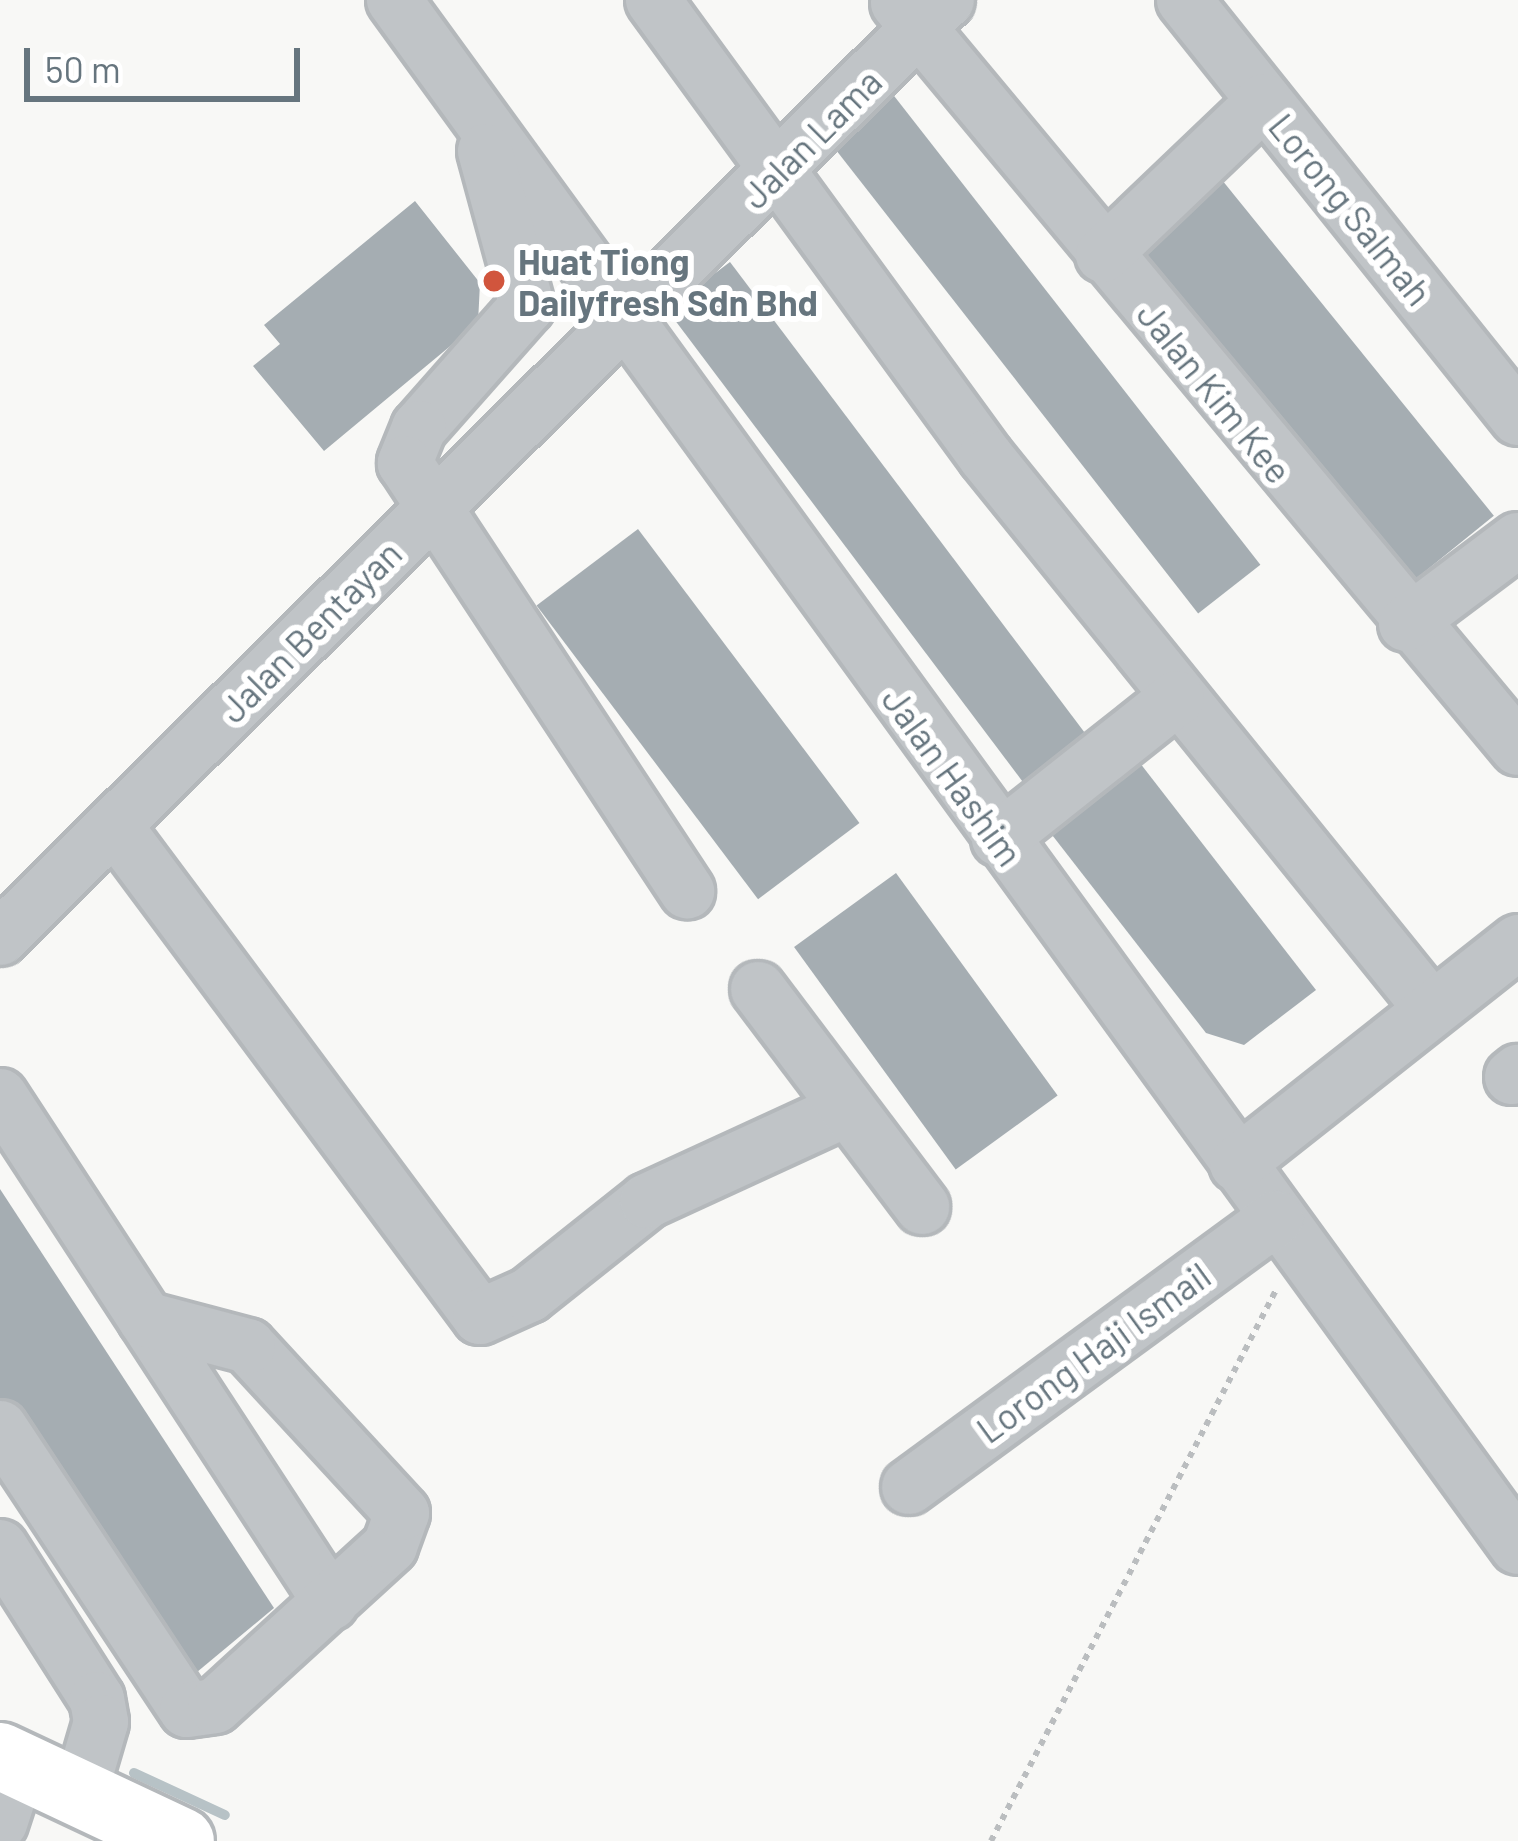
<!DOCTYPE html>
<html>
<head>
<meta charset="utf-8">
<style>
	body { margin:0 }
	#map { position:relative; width:1518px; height:1841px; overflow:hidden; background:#f8f8f6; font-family:Barlow,sans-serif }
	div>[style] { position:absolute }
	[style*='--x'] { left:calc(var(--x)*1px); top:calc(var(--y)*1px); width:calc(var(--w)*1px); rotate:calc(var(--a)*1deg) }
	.stream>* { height:10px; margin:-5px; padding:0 5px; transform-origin:5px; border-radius:5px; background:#b7c2c6 }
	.building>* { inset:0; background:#a5adb2; transform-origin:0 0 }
	.path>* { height:6px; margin-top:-3px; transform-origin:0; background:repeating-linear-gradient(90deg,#babdbf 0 6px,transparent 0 12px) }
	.roads { filter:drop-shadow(3px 0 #b4b8bb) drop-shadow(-3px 0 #b4b8bb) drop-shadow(0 3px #b4b8bb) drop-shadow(0 -3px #b4b8bb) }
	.minor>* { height:54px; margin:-27px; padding:0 27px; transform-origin:27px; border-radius:27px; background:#c0c4c7 }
	.major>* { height:66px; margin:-33px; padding:0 33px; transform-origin:33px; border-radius:33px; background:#fff }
	.dots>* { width:33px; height:33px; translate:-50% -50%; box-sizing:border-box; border:6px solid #fff; border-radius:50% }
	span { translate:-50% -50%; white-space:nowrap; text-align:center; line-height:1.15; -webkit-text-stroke:12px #fff; paint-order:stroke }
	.street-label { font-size:36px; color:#66757e }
	.poi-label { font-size:36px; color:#66757e; font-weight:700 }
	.left { translate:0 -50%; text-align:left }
	.scale { position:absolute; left:24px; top:48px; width:276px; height:54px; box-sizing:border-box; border:6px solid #66757e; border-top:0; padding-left:15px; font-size:36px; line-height:42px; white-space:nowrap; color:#66757e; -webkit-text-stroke:9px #fff; paint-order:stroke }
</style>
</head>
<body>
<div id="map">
	<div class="stream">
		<i style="--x:134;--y:1773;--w:100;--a:24.8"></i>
	</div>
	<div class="building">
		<i style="left:891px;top:92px;width:600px;height:79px;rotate:52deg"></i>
		<i style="left:1205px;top:159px;width:459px;height:122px;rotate:51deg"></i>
		<i style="clip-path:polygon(415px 201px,480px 283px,478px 323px,324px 451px,253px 366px,280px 344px,264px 325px)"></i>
		<i style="left:730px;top:262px;width:598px;height:79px;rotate:53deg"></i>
		<i style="left:638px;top:529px;width:368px;height:127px;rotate:53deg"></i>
		<i style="clip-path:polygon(1126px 745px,1316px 990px,1244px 1045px,1206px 1033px,1035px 813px)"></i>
		<i style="left:896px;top:873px;width:275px;height:126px;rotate:54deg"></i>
		<i style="clip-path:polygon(0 1189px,274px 1608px,185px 1682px,0 1399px)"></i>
	</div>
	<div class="path">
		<i style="--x:991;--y:1841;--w:623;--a:-62.65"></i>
	</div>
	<div class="roads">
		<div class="minor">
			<i style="--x:394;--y:0;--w:1912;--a:54"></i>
			<i style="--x:653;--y:0;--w:565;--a:53.92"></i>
			<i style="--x:986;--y:457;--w:708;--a:51.07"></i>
			<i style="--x:1184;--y:0;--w:535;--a:51.37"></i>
			<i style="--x:898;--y:3;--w:969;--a:50.23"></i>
			<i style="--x:485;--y:151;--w:161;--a:74.8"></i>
			<i style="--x:527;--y:306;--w:163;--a:131.5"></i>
			<i style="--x:419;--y:428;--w:38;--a:112"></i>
			<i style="--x:405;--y:463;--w:513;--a:56.62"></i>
			<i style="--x:1103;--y:255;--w:223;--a:-43.7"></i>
			<i style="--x:1406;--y:624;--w:140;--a:-36.9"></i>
			<i style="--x:114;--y:825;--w:613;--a:53.35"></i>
			<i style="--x:480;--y:1317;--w:54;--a:-24.2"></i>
			<i style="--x:529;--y:1295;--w:151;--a:-38.5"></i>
			<i style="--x:647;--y:1201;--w:220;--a:-24.7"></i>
			<i style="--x:999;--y:839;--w:227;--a:-38.4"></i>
			<i style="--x:0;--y:938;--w:1333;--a:-44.73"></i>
			<i style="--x:758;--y:989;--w:273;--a:53"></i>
			<i style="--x:1512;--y:1077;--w:8;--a:-40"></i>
			<i style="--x:0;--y:1096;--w:605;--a:56.86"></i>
			<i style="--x:1237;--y:1164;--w:358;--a:-38.3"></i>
			<i style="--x:0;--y:1428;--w:338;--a:56.5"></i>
			<i style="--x:187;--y:1710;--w:28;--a:-8"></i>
			<i style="--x:215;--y:1706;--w:237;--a:-42.4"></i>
			<i style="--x:390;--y:1546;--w:35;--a:-70"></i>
			<i style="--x:402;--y:1513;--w:227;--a:-132.7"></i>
			<i style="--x:248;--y:1346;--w:106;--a:-165.3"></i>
			<i style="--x:909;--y:1487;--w:455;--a:-36.2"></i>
			<i style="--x:0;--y:1547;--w:180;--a:57.5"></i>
			<i style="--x:97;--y:1699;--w:23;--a:80"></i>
			<i style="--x:101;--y:1722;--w:75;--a:106.3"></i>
			<i style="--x:0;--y:1823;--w:61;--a:-71.9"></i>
		</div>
		<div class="major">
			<i style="--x:0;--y:1756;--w:200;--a:25.2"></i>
		</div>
	</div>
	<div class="dots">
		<i style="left:494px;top:281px;background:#d1553d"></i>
	</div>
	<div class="street-label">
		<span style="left:811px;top:138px;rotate:-45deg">Jalan Lama</span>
		<span style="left:1351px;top:209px;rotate:51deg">Lorong Salmah</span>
		<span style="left:1215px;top:392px;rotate:51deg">Jalan Kim Kee</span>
		<span style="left:310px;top:631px;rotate:-45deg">Jalan Bentayan</span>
		<span style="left:953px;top:776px;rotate:54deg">Jalan Hashim</span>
		<span style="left:1093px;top:1352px;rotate:-36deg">Lorong Haji Ismail</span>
	</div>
	<div class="poi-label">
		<span class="left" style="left:518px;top:281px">Huat Tiong<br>Dailyfresh Sdn Bhd</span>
	</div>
	<div class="scale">50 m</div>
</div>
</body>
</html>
